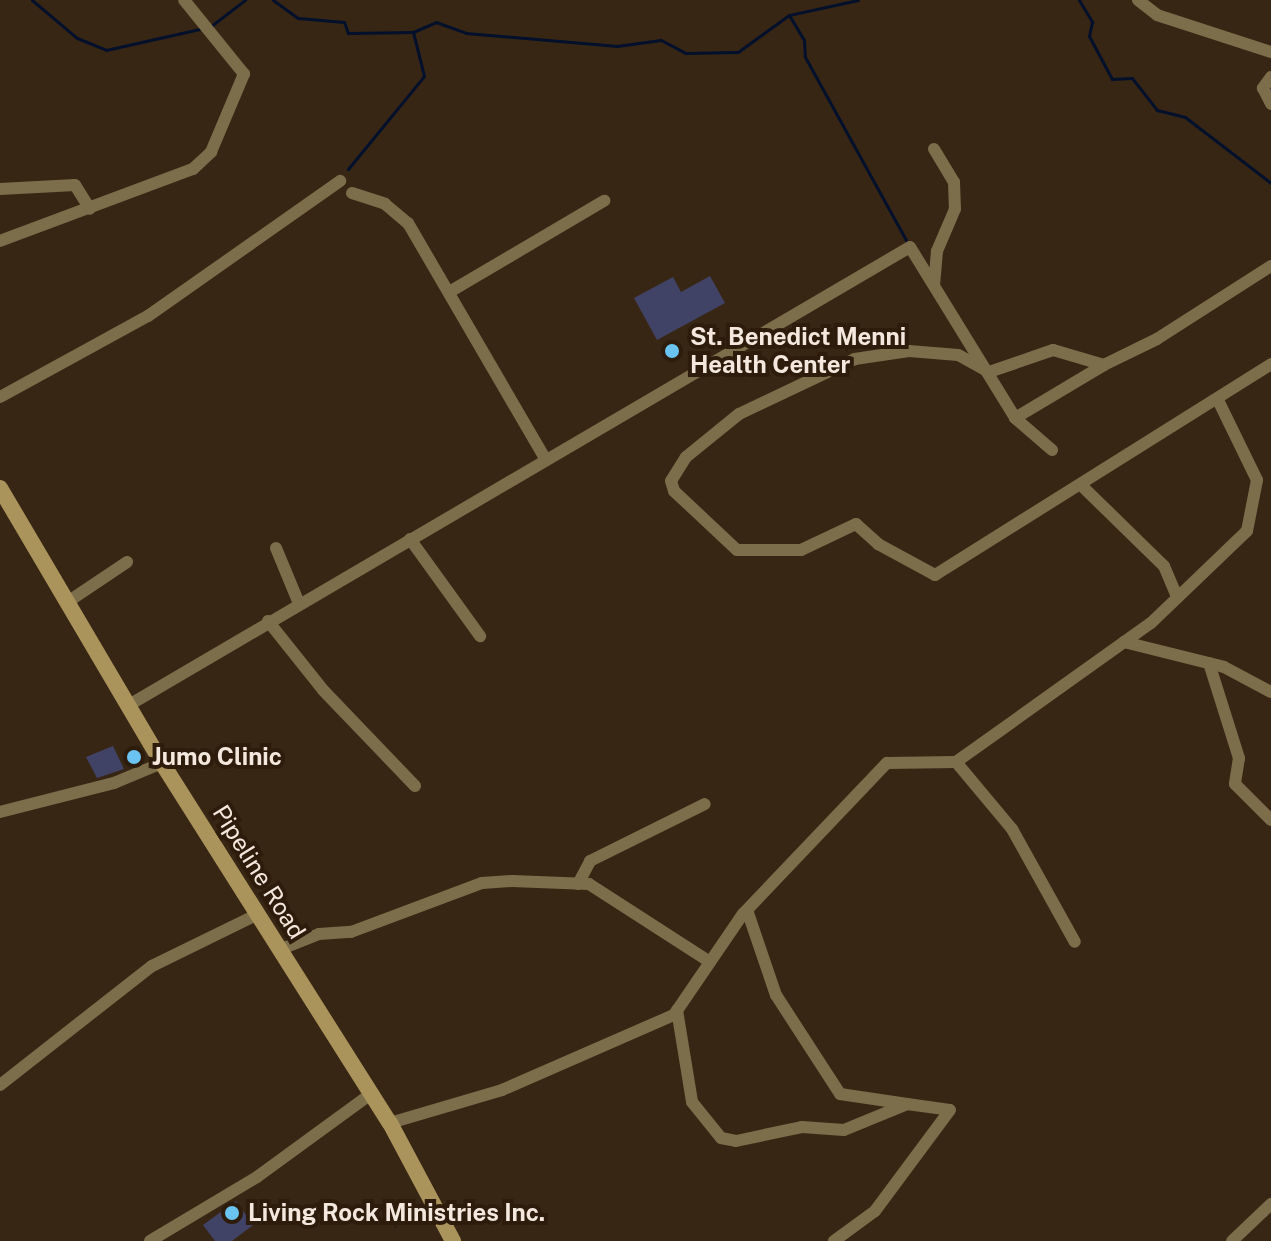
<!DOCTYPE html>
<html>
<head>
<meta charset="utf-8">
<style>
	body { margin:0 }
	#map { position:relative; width:1271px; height:1241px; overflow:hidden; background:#382615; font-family:"Public Sans",sans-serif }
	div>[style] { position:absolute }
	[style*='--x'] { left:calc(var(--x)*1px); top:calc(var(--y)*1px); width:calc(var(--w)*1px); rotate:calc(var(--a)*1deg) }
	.stream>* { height:3px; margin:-1.5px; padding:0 1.5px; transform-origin:1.5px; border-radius:1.5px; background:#03102b }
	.building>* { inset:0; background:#414366 }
	.street>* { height:12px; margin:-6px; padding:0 6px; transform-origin:6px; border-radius:6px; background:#7c6e4b }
	.secondary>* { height:16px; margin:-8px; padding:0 8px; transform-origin:8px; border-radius:8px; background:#ab945b }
	.dots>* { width:22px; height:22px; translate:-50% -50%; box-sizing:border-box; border:4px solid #2d1c0c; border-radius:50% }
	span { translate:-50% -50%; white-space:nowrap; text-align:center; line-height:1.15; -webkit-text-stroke:8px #2d1c0c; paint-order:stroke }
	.poi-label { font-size:24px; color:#f4e8de; font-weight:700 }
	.left { translate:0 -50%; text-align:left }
	.street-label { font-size:24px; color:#f4e8de }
</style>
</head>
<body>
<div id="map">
	<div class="stream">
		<i style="--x:32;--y:0;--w:59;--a:40.2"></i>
		<i style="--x:77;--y:38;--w:31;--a:22"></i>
		<i style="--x:106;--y:50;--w:96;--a:-12.6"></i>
		<i style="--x:273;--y:0;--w:31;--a:36"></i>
		<i style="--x:298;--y:18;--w:46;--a:5"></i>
		<i style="--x:344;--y:22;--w:12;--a:70"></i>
		<i style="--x:348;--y:33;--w:65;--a:-0.9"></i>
		<i style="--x:413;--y:32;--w:25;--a:-23"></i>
		<i style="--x:436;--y:22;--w:32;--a:20"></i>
		<i style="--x:466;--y:33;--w:152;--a:4.9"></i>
		<i style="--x:617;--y:46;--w:44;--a:-7.8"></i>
		<i style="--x:661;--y:40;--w:27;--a:28"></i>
		<i style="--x:685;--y:53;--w:53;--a:-1.1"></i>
		<i style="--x:738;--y:52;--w:63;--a:-36"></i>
		<i style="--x:858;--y:0;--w:71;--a:167.7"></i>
		<i style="--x:789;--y:15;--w:29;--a:59"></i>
		<i style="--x:804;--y:40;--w:17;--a:87"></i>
		<i style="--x:805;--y:57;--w:209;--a:61.1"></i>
		<i style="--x:1079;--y:0;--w:26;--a:59"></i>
		<i style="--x:1092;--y:22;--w:14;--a:102"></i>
		<i style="--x:1089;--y:36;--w:49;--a:61.9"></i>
		<i style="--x:1112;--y:79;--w:20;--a:-3"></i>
		<i style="--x:1132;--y:78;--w:41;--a:52"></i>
		<i style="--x:1157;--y:110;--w:29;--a:14"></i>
		<i style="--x:1185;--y:117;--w:108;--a:37.5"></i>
		<i style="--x:211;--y:26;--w:43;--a:-37.4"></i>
		<i style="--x:348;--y:169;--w:120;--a:-50.7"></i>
		<i style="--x:424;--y:76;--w:45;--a:-104"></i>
	</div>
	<div class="building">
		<i style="clip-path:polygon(710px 276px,725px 303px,657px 340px,634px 298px,673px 277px,681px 292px)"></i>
		<i style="clip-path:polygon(113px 746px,124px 769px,97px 778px,86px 757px)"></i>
		<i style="clip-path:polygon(236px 1201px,253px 1225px,232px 1241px,215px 1241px,203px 1225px)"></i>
	</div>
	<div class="street">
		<i style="--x:1138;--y:0;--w:24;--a:38"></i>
		<i style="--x:1157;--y:15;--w:120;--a:18"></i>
		<i style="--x:1271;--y:77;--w:14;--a:126"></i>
		<i style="--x:1263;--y:88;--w:18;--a:63"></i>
		<i style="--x:934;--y:149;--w:39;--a:59"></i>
		<i style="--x:954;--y:182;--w:27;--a:88"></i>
		<i style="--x:955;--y:209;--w:46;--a:113.2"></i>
		<i style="--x:937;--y:251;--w:34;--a:95"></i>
		<i style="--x:0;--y:189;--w:75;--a:-3.1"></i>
		<i style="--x:75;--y:185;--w:28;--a:58"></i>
		<i style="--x:352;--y:193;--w:35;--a:18"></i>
		<i style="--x:385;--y:204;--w:30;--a:40"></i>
		<i style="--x:408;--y:223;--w:272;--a:59.8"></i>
		<i style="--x:0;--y:241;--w:206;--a:-20.5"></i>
		<i style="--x:193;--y:169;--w:25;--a:-43"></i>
		<i style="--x:211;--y:152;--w:85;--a:-67.1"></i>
		<i style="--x:244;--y:74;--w:95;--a:-129"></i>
		<i style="--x:1271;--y:266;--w:135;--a:147.4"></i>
		<i style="--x:1157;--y:339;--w:59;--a:153.9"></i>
		<i style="--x:1104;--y:365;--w:53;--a:-163.6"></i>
		<i style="--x:1053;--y:350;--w:68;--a:161"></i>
		<i style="--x:989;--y:372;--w:35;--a:-151"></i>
		<i style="--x:958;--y:355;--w:49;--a:-175.3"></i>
		<i style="--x:909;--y:351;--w:55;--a:171.6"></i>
		<i style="--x:855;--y:359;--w:128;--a:154.6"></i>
		<i style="--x:739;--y:414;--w:68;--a:140.9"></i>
		<i style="--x:686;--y:457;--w:28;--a:122"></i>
		<i style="--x:671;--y:481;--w:10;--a:73"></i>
		<i style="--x:674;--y:491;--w:86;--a:43.1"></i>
		<i style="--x:737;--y:550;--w:64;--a:0"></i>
		<i style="--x:801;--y:550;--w:61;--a:-25.3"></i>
		<i style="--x:856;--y:524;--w:30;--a:42"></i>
		<i style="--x:878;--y:544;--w:65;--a:28.5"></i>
		<i style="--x:935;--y:575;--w:397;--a:-32.1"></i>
		<i style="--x:451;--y:291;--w:178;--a:-30.5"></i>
		<i style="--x:0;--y:397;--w:169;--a:-28.7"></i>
		<i style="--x:148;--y:316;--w:235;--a:-35.1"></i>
		<i style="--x:1015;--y:418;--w:104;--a:-30.8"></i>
		<i style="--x:1083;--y:487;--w:113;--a:44.3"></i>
		<i style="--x:1164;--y:566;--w:34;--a:67"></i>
		<i style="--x:410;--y:539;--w:120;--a:54.2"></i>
		<i style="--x:276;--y:548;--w:57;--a:67.5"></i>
		<i style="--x:69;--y:601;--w:70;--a:-33.9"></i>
		<i style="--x:268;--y:621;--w:88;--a:51.4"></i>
		<i style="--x:323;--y:690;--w:133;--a:46.2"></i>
		<i style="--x:1124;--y:642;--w:103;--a:14"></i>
		<i style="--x:1224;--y:667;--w:53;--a:28"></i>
		<i style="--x:1209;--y:663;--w:100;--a:72.5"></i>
		<i style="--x:1239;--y:758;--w:26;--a:99"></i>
		<i style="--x:1235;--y:784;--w:51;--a:45"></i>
		<i style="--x:129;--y:705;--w:905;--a:-30.39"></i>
		<i style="--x:910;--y:247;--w:201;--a:58.4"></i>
		<i style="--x:1015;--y:418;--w:49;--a:40.9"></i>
		<i style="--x:956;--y:762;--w:87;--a:50.1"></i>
		<i style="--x:1012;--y:829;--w:129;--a:60.9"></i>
		<i style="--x:0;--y:812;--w:118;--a:-14.3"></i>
		<i style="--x:114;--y:783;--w:52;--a:-22.6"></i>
		<i style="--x:578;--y:884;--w:26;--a:-62"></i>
		<i style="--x:590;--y:861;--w:128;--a:-26.4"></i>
		<i style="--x:747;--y:910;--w:90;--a:71.2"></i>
		<i style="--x:776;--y:995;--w:118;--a:57.1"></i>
		<i style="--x:840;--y:1094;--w:68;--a:8.5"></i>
		<i style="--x:279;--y:950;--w:43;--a:-21.8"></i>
		<i style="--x:319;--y:934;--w:32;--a:-4"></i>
		<i style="--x:351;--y:932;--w:140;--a:-20.5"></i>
		<i style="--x:482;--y:883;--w:30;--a:-4"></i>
		<i style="--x:512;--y:881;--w:77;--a:2.2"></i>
		<i style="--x:589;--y:884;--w:144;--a:32.8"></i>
		<i style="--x:677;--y:1010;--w:93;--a:80.7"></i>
		<i style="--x:692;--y:1102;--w:46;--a:51.1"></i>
		<i style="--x:721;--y:1138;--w:15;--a:11"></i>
		<i style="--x:736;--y:1141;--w:67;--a:-12"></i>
		<i style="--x:802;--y:1127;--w:42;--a:4.1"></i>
		<i style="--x:844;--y:1130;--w:68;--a:-22.4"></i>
		<i style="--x:907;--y:1104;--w:43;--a:7.9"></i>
		<i style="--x:950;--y:1110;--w:126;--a:126.6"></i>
		<i style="--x:875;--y:1211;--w:51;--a:143.8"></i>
		<i style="--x:0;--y:1085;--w:193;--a:-38.1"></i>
		<i style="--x:152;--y:966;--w:118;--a:-26.1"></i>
		<i style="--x:390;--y:1123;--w:117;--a:-16.4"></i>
		<i style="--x:502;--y:1090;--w:188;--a:-23.6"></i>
		<i style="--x:674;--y:1015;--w:122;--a:-55.7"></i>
		<i style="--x:743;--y:914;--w:209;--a:-46.4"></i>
		<i style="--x:887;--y:763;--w:69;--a:-0.8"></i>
		<i style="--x:956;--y:762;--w:239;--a:-35.5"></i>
		<i style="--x:1151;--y:623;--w:133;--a:-43.8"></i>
		<i style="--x:1247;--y:531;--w:52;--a:-78.9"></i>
		<i style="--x:1257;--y:480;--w:87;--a:-116"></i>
		<i style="--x:150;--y:1241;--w:125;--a:-30.9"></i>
		<i style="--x:257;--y:1177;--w:141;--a:-36.1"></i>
		<i style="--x:1232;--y:1241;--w:54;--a:-43.5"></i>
	</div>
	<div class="secondary">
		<i style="--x:0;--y:488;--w:319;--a:59.5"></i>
		<i style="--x:162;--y:763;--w:426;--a:57.7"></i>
		<i style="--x:390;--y:1123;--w:134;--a:61.9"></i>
	</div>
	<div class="dots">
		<i style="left:672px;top:351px;background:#6bc3f2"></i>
		<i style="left:134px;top:757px;background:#6bc3f2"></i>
		<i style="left:232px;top:1213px;background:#6bc3f2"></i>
	</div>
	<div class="poi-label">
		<span class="left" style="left:690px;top:351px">St. Benedict Menni<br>Health Center</span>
		<span class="left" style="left:152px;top:757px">Jumo Clinic</span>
		<span class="left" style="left:248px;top:1213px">Living Rock Ministries Inc.</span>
	</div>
	<div class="street-label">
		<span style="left:259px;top:872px;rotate:58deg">Pipeline Road</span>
	</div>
</div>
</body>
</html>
